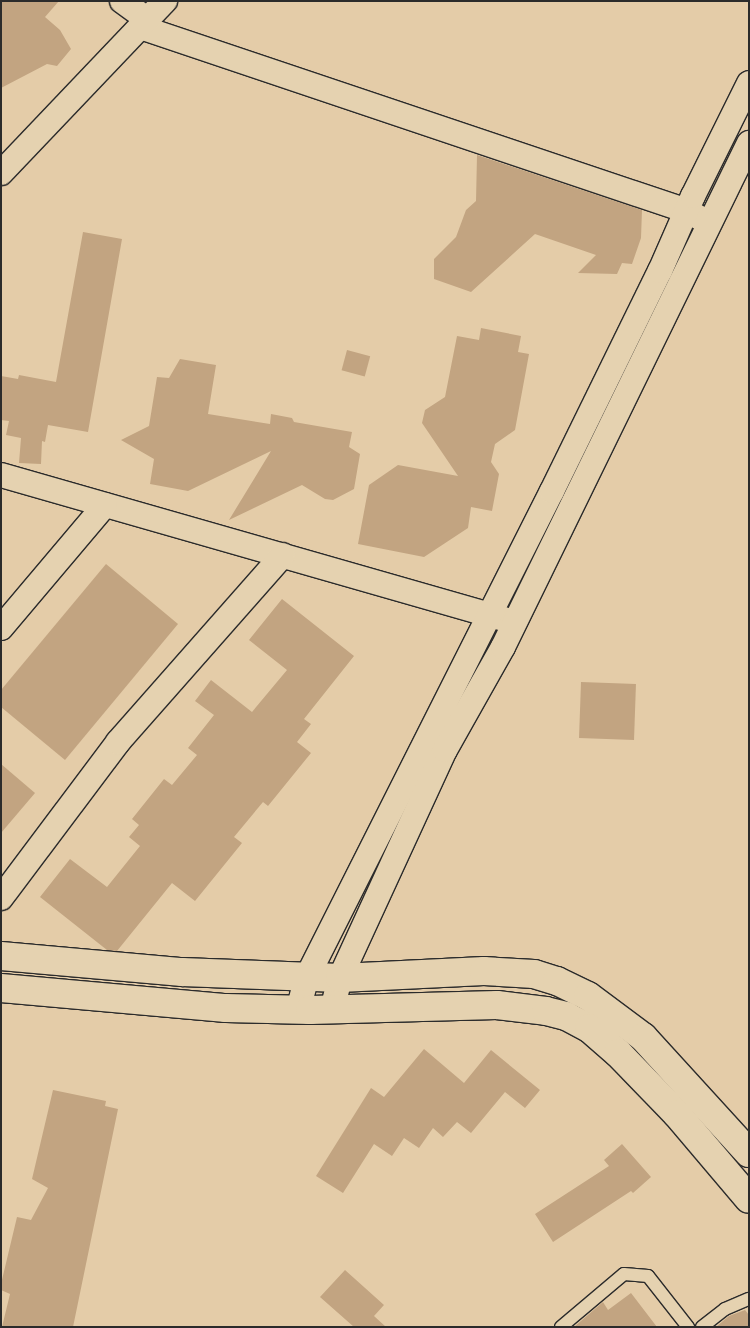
<!DOCTYPE html>
<html>
<head>
<meta charset="utf-8">
<style>
	body { margin:0 }
	#map { position:relative; width:750px; height:1328px; overflow:hidden; background:#e4cca8; font-family:"Playpen Sans",sans-serif }
	div>[style] { position:absolute }
	[style*='--x'] { left:calc(var(--x)*1px); top:calc(var(--y)*1px); width:calc(var(--w)*1px); rotate:calc(var(--a)*1deg) }
	.building>* { inset:0; background:#c2a481; transform-origin:0 0 }
	.roads { filter:drop-shadow(1px 0 #2b2b2b) drop-shadow(-1px 0 #2b2b2b) drop-shadow(0 1px #2b2b2b) drop-shadow(0 -1px #2b2b2b) }
	.lane>* { height:12px; margin:-6px; padding:0 6px; transform-origin:6px; border-radius:6px; background:#e5d2b0 }
	.street>* { height:24px; margin:-12px; padding:0 12px; transform-origin:12px; border-radius:12px; background:#e5d2b0 }
	.secondary>* { height:28px; margin:-14px; padding:0 14px; transform-origin:14px; border-radius:14px; background:#e5d2b0 }
	span { translate:-50% -50%; white-space:nowrap; text-align:center; line-height:1.15; -webkit-text-stroke:4px #e5d2b0; paint-order:stroke }
	.frame { position:absolute; inset:0; border:2px solid #2b2b2b; pointer-events:none }
</style>
</head>
<body>
<div id="map">
	<div class="building">
		<i style="clip-path:polygon(1px 1px,59px 1px,45px 17px,60px 30px,71px 49px,57px 66px,47px 64px,1px 88px)"></i>
		<i style="clip-path:polygon(477px 155px,642px 210px,641px 238px,632px 264px,622px 263px,617px 274px,578px 273px,596px 255px,535px 234px,471px 292px,434px 279px,434px 259px,456px 237px,466px 210px,476px 201px)"></i>
		<i style="clip-path:polygon(83px 232px,122px 239px,88px 432px,48px 425px,45px 442px,42px 441px,41px 464px,19px 463px,21px 438px,6px 435px,9px 421px,1px 420px,1px 376px,18px 379px,19px 375px,56px 382px)"></i>
		<i style="clip-path:polygon(481px 328px,521px 336px,518px 352px,529px 354px,515px 430px,495px 444px,491px 462px,499px 474px,492px 511px,471px 507px,468px 528px,424px 557px,358px 544px,369px 485px,398px 465px,458px 476px,422px 423px,425px 410px,445px 397px,457px 336px,479px 340px)"></i>
		<i style="left:347px;top:350px;width:24px;height:21px;rotate:15deg"></i>
		<i style="clip-path:polygon(180px 359px,216px 365px,208px 414px,270px 424px,271px 414px,292px 418px,294px 422px,352px 432px,349px 447px,360px 454px,354px 489px,333px 500px,325px 499px,302px 485px,229px 520px,271px 451px,188px 491px,150px 484px,154px 459px,121px 440px,149px 426px,157px 377px,169px 378px)"></i>
		<i style="clip-path:polygon(106px 564px,178px 624px,65px 760px,1px 707px,1px 690px)"></i>
		<i style="clip-path:polygon(282px 599px,354px 656px,304px 719px,311px 724px,297px 742px,311px 753px,268px 806px,263px 802px,234px 837px,242px 843px,195px 901px,172px 883px,117px 951px,107px 950px,40px 897px,70px 859px,107px 887px,140px 846px,129px 837px,139px 825px,132px 819px,164px 779px,172px 785px,197px 755px,188px 748px,214px 715px,195px 701px,211px 680px,252px 712px,287px 670px,249px 640px)"></i>
		<i style="left:581px;top:682px;width:55px;height:56px;rotate:2deg"></i>
		<i style="clip-path:polygon(1px 764px,35px 793px,1px 833px)"></i>
		<i style="clip-path:polygon(424px 1049px,464px 1083px,491px 1050px,540px 1090px,525px 1108px,505px 1092px,471px 1133px,457px 1122px,443px 1137px,433px 1128px,419px 1148px,404px 1138px,392px 1156px,374px 1144px,343px 1193px,316px 1176px,371px 1088px,384px 1097px)"></i>
		<i style="clip-path:polygon(53px 1090px,106px 1101px,105px 1106px,118px 1109px,73px 1327px,2px 1327px,10px 1294px,1px 1290px,1px 1284px,17px 1217px,31px 1220px,48px 1188px,32px 1179px)"></i>
		<i style="clip-path:polygon(622px 1144px,651px 1177px,633px 1193px,631px 1191px,553px 1242px,535px 1214px,609px 1166px,604px 1160px)"></i>
		<i style="clip-path:polygon(345px 1270px,384px 1305px,374px 1316px,386px 1327px,354px 1327px,320px 1297px)"></i>
		<i style="clip-path:polygon(631px 1293px,657px 1327px,574px 1327px,603px 1302px,608px 1310px)"></i>
		<i style="clip-path:polygon(745px 1310px,749px 1315px,749px 1327px,716px 1327px,729px 1316px)"></i>
	</div>
	<div class="roads">
		<div class="lane">
			<i style="--x:561;--y:1327;--w:82;--a:-40.1"></i>
			<i style="--x:624;--y:1274;--w:24;--a:5"></i>
			<i style="--x:648;--y:1276;--w:65;--a:51.9"></i>
			<i style="--x:702;--y:1327;--w:29;--a:-38"></i>
			<i style="--x:725;--y:1309;--w:26;--a:-23"></i>
		</div>
		<div class="street">
			<i style="--x:122;--y:1;--w:31;--a:36"></i>
			<i style="--x:140;--y:27;--w:577;--a:18.59"></i>
			<i style="--x:687;--y:211;--w:15;--a:28"></i>
			<i style="--x:1;--y:173;--w:238;--a:-46.4"></i>
			<i style="--x:1;--y:475;--w:523;--a:15.98"></i>
			<i style="--x:1;--y:628;--w:161;--a:-49.8"></i>
			<i style="--x:1;--y:898;--w:195;--a:-53.1"></i>
			<i style="--x:118;--y:742;--w:249;--a:-48.6"></i>
			<i style="--x:298;--y:1010;--w:34;--a:-75"></i>
			<i style="--x:307;--y:977;--w:544;--a:-63.25"></i>
			<i style="--x:552;--y:491;--w:245;--a:-63.9"></i>
			<i style="--x:660;--y:271;--w:82;--a:-66.3"></i>
			<i style="--x:693;--y:196;--w:126;--a:-63.6"></i>
			<i style="--x:332;--y:1010;--w:33;--a:-76"></i>
			<i style="--x:340;--y:978;--w:251;--a:-65.3"></i>
			<i style="--x:445;--y:750;--w:118;--a:-60.6"></i>
			<i style="--x:503;--y:647;--w:561;--a:-63.98"></i>
		</div>
		<div class="secondary">
			<i style="--x:1;--y:956;--w:182;--a:5.1"></i>
			<i style="--x:182;--y:972;--w:158;--a:2.2"></i>
			<i style="--x:340;--y:978;--w:144;--a:-2.8"></i>
			<i style="--x:484;--y:971;--w:50;--a:3.4"></i>
			<i style="--x:534;--y:974;--w:24;--a:17"></i>
			<i style="--x:557;--y:981;--w:34;--a:26"></i>
			<i style="--x:588;--y:996;--w:69;--a:36.7"></i>
			<i style="--x:643;--y:1037;--w:157;--a:47.6"></i>
			<i style="--x:1;--y:988;--w:226;--a:5.1"></i>
			<i style="--x:226;--y:1008;--w:84;--a:1.4"></i>
			<i style="--x:310;--y:1010;--w:187;--a:-1.5"></i>
			<i style="--x:497;--y:1005;--w:49;--a:7"></i>
			<i style="--x:546;--y:1011;--w:21;--a:14"></i>
			<i style="--x:566;--y:1016;--w:26;--a:28"></i>
			<i style="--x:589;--y:1028;--w:38;--a:41"></i>
			<i style="--x:618;--y:1053;--w:85;--a:46"></i>
			<i style="--x:677;--y:1114;--w:111;--a:49.7"></i>
		</div>
	</div>
	<div class="frame"></div>
</div>
</body>
</html>
